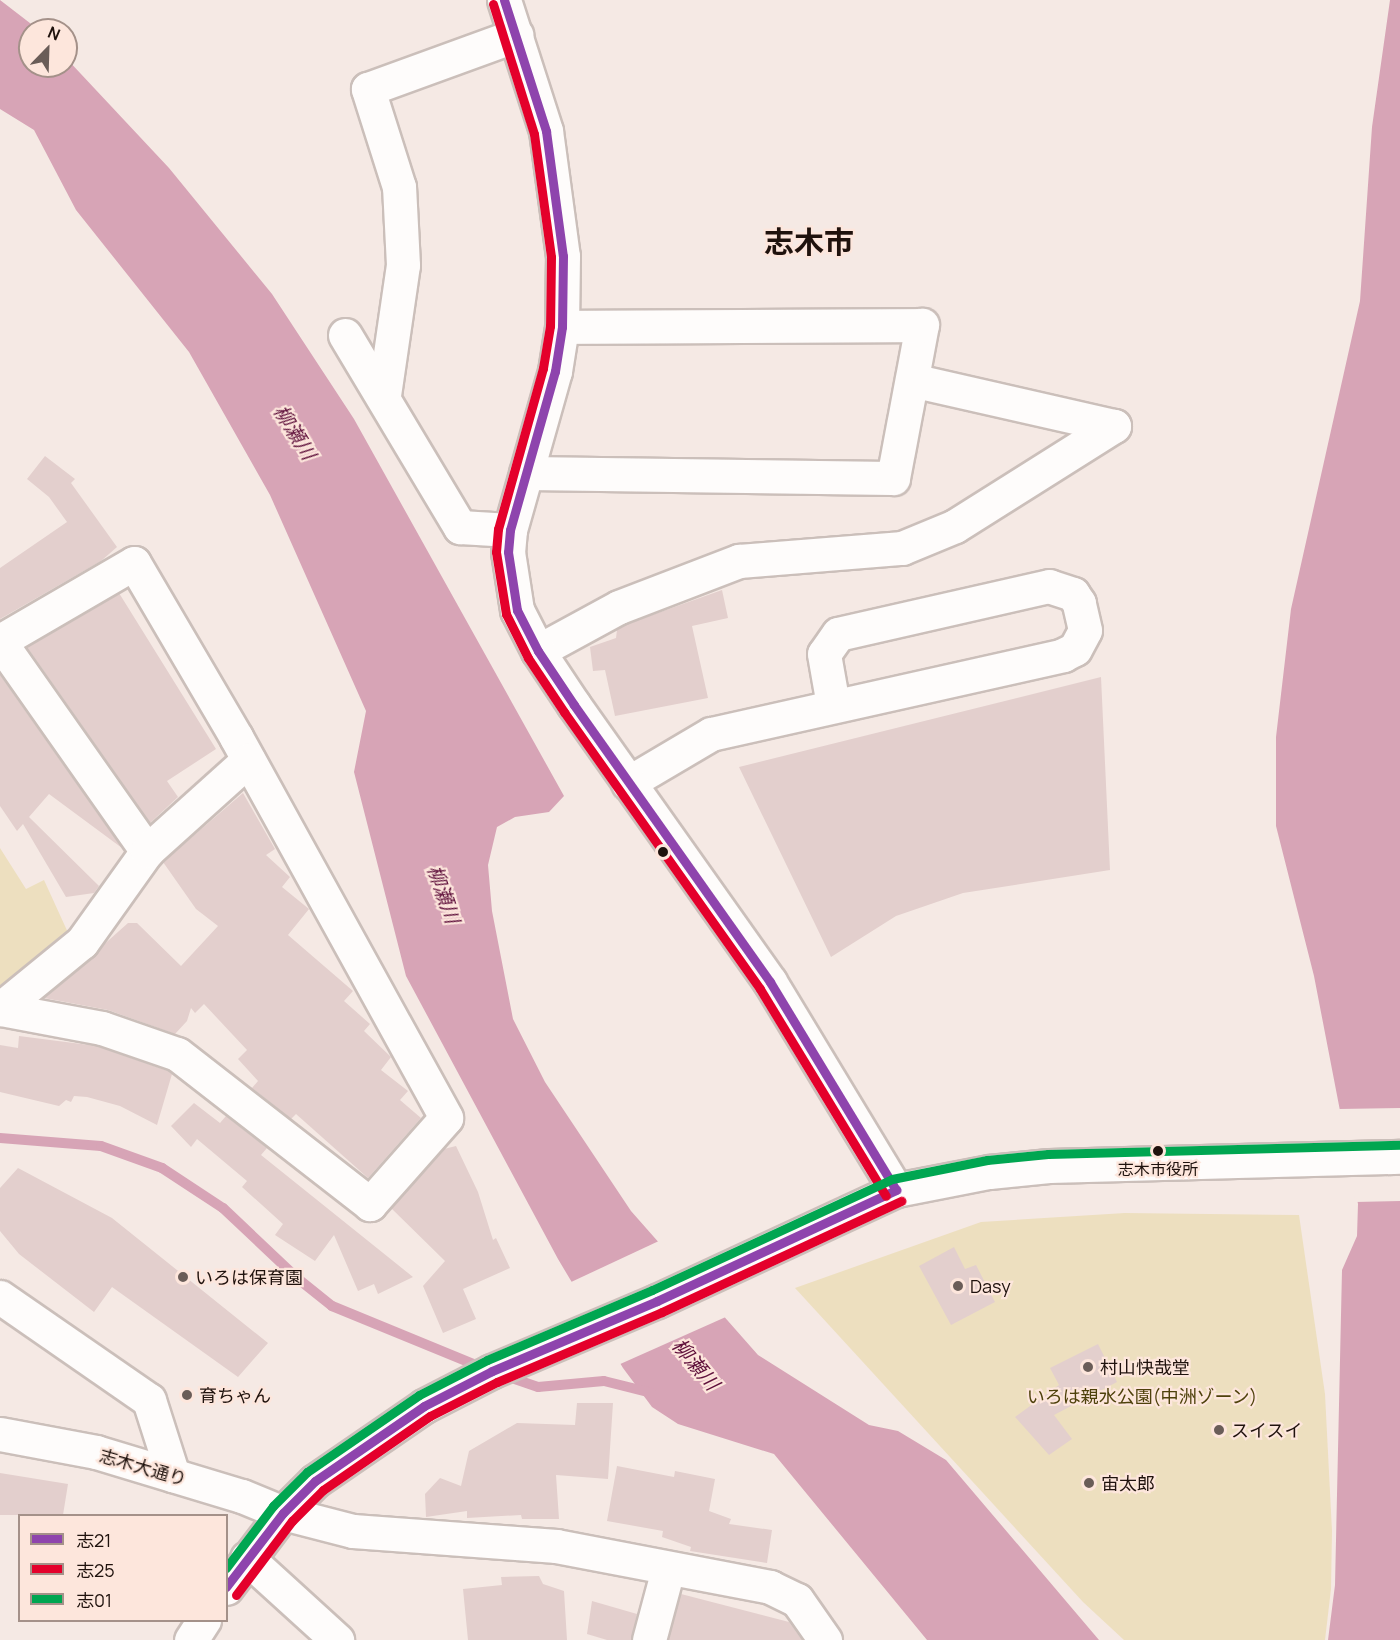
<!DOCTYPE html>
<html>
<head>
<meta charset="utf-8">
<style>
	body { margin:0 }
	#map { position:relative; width:1400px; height:1640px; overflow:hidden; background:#f5e9e4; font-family:Manrope,"Noto Sans JP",sans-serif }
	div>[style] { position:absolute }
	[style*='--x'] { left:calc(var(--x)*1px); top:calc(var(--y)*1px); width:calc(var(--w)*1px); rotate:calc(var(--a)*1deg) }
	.green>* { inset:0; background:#eddfbf }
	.water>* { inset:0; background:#d7a4b6 }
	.pier>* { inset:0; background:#f5e9e4 }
	.stream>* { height:10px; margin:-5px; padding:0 5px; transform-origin:5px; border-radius:5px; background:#d7a4b6 }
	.building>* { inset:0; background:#e3cfcd }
	.roads { filter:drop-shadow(2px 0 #cbbfba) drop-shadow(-2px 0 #cbbfba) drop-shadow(0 2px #cbbfba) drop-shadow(0 -2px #cbbfba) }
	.minor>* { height:33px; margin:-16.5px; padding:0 16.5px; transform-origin:16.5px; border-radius:16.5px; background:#fefcfb }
	.major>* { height:33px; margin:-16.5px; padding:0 16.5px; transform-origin:16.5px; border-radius:16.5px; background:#fefcfb }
	.bus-1>* { height:9px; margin:-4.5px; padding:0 4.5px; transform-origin:4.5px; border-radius:4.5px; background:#8e44ad }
	.bus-2>* { height:9px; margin:-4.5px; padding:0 4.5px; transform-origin:4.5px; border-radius:4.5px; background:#e4002b }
	.bus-3>* { height:9px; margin:-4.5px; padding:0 4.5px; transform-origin:4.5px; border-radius:4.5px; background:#00a651 }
	.dots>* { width:16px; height:16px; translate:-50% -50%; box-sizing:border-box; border:3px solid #fde6dc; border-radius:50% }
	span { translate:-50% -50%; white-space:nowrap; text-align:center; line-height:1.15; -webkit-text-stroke:4.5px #fde6dc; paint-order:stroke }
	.bus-label { font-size:16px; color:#1f120d }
	.poi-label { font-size:18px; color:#1f120d }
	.left { translate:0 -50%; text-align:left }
	.park-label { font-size:18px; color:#4e410b }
	.street-label { font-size:18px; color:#1f120d }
	.water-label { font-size:20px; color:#5f103b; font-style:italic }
	.town-label { font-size:30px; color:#1f120d; font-weight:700 }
	.legend { position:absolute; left:18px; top:1514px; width:210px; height:108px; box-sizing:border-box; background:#fde6dc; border:2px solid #a49189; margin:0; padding:8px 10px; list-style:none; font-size:18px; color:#1f120d }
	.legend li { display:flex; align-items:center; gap:12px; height:30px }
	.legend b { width:30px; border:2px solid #a49189 }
	.north { position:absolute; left:18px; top:18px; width:60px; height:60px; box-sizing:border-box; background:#fde6dc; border:2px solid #a49189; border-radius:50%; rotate:23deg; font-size:16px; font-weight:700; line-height:24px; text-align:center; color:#1f120d }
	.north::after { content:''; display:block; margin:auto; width:21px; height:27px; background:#6a5d58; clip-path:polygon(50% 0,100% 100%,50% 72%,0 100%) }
</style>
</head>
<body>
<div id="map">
	<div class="green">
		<i style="clip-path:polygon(0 848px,26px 889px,44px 880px,70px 937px,34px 970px,0 986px)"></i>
		<i style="clip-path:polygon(1125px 1213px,1299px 1215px,1325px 1394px,1332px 1531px,1331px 1589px,1325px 1640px,1124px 1640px,1083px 1602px,795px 1288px,981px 1222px)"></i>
	</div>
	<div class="water">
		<i style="clip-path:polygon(0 0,39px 30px,30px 30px,30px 66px,66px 66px,66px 58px,169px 168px,272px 294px,354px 419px,564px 796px,549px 812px,515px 817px,497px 827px,488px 865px,492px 911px,513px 1019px,545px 1082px,631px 1211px,758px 1355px,869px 1425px,898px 1431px,946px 1460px,1099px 1640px,927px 1640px,774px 1454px,678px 1424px,652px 1407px,623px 1368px,558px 1259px,406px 976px,354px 772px,366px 711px,270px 495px,189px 352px,76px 210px,34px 130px,0 109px)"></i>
		<i style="clip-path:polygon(1390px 0,1400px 0,1400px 1640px,1328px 1640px,1335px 1585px,1342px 1270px,1357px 1236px,1358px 1204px,1314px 976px,1276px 826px,1276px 737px,1291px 609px,1360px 301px,1372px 127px)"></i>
	</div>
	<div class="pier">
		<i style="clip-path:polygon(1400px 1108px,1400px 1201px,1355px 1202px,1339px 1109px)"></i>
		<i style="clip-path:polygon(661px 1240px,728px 1316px,618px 1365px,569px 1283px)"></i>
	</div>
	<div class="stream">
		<i style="--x:0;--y:1138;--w:101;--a:4.5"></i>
		<i style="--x:101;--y:1146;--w:65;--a:19.8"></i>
		<i style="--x:162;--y:1168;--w:73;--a:33.3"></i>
		<i style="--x:223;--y:1208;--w:102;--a:43.4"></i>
		<i style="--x:297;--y:1278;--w:45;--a:38.7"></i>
		<i style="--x:332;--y:1306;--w:163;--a:22.3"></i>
		<i style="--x:503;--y:1375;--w:37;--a:19"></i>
		<i style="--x:538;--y:1387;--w:66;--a:-5.2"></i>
		<i style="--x:604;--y:1381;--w:49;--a:14"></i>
	</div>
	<div class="building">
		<i style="clip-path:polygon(45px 456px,75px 479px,71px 483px,117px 547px,101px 561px,0 619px,0 568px,67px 522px,49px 497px,27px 479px)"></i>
		<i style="clip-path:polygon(722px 590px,728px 618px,692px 626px,708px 698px,615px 716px,605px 670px,593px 671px,590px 647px,616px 638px,617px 630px,627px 624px)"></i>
		<i style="clip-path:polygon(119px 593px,216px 749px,167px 781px,178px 797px,150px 823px,27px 647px)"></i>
		<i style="clip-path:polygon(0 675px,122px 848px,49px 794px,29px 817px,99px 886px,94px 893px,66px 897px,23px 824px,17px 831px,0 806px)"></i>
		<i style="clip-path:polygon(1101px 677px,1110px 870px,963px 893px,896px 916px,831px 957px,739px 767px)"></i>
		<i style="clip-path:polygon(243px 793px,275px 849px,266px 855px,290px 877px,282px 887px,309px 909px,288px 935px,353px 991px,344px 1001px,370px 1024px,364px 1031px,391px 1057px,381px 1070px,408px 1091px,400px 1100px,421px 1118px,368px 1178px,296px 1114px,291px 1119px,252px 1088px,258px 1081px,238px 1059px,247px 1050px,204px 1004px,195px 1013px,191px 1008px,187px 1021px,175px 1034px,108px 1010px,44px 998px,128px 923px,137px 923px,181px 966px,218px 926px,196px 909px,163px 862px)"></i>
		<i style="clip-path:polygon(19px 1036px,97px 1046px,168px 1071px,172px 1074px,157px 1125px,120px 1106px,87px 1097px,74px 1096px,71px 1102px,66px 1100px,59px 1106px,0 1092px,0 1045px,18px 1048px)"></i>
		<i style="clip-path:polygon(194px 1103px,220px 1123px,226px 1116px,267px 1148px,261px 1155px,413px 1277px,378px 1294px,374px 1284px,358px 1291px,334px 1235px,315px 1261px,275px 1235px,283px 1224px,242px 1187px,247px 1181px,197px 1139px,191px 1147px,171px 1126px)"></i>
		<i style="clip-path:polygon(456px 1146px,478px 1192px,493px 1240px,496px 1238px,510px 1268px,463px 1289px,476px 1319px,443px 1333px,423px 1286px,445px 1261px,391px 1208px,444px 1149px)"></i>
		<i style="clip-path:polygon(18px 1168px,112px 1218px,268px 1343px,238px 1377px,112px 1287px,94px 1312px,19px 1254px,0 1231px,0 1188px)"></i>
		<i style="clip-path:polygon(954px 1247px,965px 1269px,976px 1265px,995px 1302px,951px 1325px,919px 1266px)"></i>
		<i style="clip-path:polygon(1098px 1344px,1117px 1382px,1054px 1415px,1072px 1439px,1049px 1455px,1015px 1417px,1059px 1385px,1050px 1368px)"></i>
		<i style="clip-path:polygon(577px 1403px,613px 1403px,608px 1479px,556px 1475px,559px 1519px,522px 1519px,521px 1515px,467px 1518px,467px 1511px,426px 1517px,425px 1494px,440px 1478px,461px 1486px,469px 1451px,517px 1423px,575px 1425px)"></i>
		<i style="clip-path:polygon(617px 1466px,674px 1477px,675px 1471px,715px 1479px,709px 1511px,731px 1519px,729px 1524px,772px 1530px,767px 1563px,690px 1551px,691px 1547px,662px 1537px,663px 1531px,607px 1521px)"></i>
		<i style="clip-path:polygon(0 1473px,68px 1484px,63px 1515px,0 1515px)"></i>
		<i style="clip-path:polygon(539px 1576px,543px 1584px,564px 1591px,567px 1640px,468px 1640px,463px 1589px,502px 1585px,501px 1577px)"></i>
		<i style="clip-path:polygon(681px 1594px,789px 1622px,802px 1640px,668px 1640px)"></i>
		<i style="clip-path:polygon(592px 1601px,637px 1614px,631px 1640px,607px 1640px,587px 1634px)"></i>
	</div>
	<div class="roads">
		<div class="minor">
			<i style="--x:345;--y:335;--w:224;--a:59.1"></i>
			<i style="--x:460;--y:527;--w:50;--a:3.4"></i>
			<i style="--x:384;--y:395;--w:131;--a:-81.7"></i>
			<i style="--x:403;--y:265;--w:78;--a:-92.9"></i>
			<i style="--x:399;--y:187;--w:103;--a:-107.6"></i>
			<i style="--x:368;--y:89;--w:158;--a:-20"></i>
			<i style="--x:526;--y:473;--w:367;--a:0.8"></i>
			<i style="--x:893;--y:478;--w:156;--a:-79.3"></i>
			<i style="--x:922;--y:325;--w:360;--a:179.7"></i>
			<i style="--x:0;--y:641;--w:155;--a:-30.2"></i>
			<i style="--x:134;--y:563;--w:202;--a:59.6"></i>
			<i style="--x:236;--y:737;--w:435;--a:61.1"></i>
			<i style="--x:446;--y:1118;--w:115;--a:131.5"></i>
			<i style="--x:370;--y:1204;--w:244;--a:-142.1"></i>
			<i style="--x:177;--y:1054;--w:79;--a:-160.9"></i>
			<i style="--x:102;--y:1028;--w:104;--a:-169.4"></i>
			<i style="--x:0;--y:642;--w:256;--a:54.9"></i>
			<i style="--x:147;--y:851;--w:112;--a:125.5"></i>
			<i style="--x:82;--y:942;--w:106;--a:140.7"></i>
			<i style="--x:538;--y:651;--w:92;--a:-28.5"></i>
			<i style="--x:619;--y:607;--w:129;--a:-21"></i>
			<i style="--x:739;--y:561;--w:164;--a:-4.6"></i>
			<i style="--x:902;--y:548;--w:57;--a:-22.5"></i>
			<i style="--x:955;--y:526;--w:188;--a:-32.2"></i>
			<i style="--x:1114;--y:426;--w:207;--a:-167.2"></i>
			<i style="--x:628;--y:783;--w:96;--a:-30.6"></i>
			<i style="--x:711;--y:734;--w:361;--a:-12.6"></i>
			<i style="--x:1063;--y:655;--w:13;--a:-27"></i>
			<i style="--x:1075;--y:649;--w:21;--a:-62"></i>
			<i style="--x:1085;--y:630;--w:28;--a:-103"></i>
			<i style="--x:1079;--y:603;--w:11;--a:-124"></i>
			<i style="--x:1073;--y:594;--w:25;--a:-162"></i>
			<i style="--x:1049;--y:586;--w:216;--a:167.2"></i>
			<i style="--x:838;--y:634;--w:24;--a:125"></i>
			<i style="--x:824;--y:654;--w:52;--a:80"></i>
			<i style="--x:147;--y:851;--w:136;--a:-42"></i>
			<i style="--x:0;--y:1297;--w:181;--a:34.7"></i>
			<i style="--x:149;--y:1400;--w:79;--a:72.3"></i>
			<i style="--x:283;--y:1513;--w:72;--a:14.4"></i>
			<i style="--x:353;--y:1531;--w:204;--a:4.2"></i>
			<i style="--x:556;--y:1546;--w:218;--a:10.8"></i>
			<i style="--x:770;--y:1587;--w:30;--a:26"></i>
			<i style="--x:797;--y:1600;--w:49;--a:55"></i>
			<i style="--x:247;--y:1558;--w:122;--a:42.3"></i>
			<i style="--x:649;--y:1640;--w:73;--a:-75"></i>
		</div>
		<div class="major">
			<i style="--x:504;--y:0;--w:138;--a:72.2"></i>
			<i style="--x:546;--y:131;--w:126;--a:82.3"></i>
			<i style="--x:563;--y:256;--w:71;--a:90.8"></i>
			<i style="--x:562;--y:327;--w:45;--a:99"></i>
			<i style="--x:555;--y:371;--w:165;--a:105.8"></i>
			<i style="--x:510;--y:530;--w:22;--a:95"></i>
			<i style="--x:508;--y:552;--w:59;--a:81.2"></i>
			<i style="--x:517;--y:610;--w:46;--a:62.9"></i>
			<i style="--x:538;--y:651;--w:65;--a:56.3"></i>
			<i style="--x:574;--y:705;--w:339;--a:54.7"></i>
			<i style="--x:770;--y:982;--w:243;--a:58.8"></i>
			<i style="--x:0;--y:1434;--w:98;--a:10.6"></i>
			<i style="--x:96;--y:1452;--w:152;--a:16.8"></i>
			<i style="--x:242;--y:1496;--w:44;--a:22.5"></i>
			<i style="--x:226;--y:1588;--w:94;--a:-52.8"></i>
			<i style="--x:283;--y:1513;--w:45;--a:-45"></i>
			<i style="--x:315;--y:1481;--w:132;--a:-34.5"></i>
			<i style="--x:424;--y:1406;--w:76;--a:-27.2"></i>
			<i style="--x:492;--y:1371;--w:179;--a:-23"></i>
			<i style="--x:657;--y:1301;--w:264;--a:-24.9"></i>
			<i style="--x:896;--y:1190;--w:95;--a:-11"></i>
			<i style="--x:989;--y:1172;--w:60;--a:-5.7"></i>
			<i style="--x:1049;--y:1166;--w:351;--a:-1.5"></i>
			<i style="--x:191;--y:1640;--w:24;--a:-57"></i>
		</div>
	</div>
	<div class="bus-1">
		<i style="--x:504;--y:0;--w:138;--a:72.2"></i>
		<i style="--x:546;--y:131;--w:126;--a:82.3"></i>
		<i style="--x:563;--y:256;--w:71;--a:90.8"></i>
		<i style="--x:562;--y:327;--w:45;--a:99"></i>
		<i style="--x:555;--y:371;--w:165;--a:105.8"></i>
		<i style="--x:510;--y:530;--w:22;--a:95"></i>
		<i style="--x:508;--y:552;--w:59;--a:81.2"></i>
		<i style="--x:517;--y:610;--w:46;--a:62.9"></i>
		<i style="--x:538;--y:651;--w:65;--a:56.3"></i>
		<i style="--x:574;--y:705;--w:339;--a:54.7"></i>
		<i style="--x:770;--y:982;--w:243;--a:58.8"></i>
		<i style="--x:226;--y:1587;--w:93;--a:-52.4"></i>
		<i style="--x:283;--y:1513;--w:45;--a:-45"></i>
		<i style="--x:315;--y:1481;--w:132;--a:-34.5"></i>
		<i style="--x:424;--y:1406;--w:76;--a:-27.2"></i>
		<i style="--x:492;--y:1371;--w:179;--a:-23"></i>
		<i style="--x:657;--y:1301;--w:264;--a:-24.9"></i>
	</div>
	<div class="bus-2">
		<i style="--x:493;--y:4;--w:136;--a:72.5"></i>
		<i style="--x:534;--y:134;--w:124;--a:82.1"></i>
		<i style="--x:551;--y:257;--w:69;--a:90.8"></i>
		<i style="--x:550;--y:326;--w:43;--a:99.5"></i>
		<i style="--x:543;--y:368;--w:167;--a:105.6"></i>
		<i style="--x:498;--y:529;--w:23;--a:95"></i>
		<i style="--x:496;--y:552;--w:63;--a:80.8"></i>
		<i style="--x:506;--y:614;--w:49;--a:63.4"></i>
		<i style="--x:528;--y:658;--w:65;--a:56.3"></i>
		<i style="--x:564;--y:712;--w:339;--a:54.7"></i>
		<i style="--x:760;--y:989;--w:242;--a:58.7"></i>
		<i style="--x:236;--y:1595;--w:93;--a:-52.9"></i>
		<i style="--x:292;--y:1521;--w:44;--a:-45"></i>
		<i style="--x:323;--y:1490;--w:130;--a:-34.7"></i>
		<i style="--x:430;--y:1416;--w:75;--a:-26.9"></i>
		<i style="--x:497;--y:1382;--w:179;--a:-23"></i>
		<i style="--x:662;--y:1312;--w:264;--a:-24.9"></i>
	</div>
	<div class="bus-3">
		<i style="--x:226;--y:1568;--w:78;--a:-52.8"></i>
		<i style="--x:273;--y:1506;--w:48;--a:-45"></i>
		<i style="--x:307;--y:1472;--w:136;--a:-34.5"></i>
		<i style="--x:419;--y:1395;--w:76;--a:-27.2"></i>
		<i style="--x:487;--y:1360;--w:179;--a:-23"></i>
		<i style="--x:652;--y:1290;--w:264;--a:-24.8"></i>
		<i style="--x:892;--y:1179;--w:97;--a:-11.3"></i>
		<i style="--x:987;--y:1160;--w:61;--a:-5.6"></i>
		<i style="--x:1048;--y:1154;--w:352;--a:-1.5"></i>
	</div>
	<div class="dots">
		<i style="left:663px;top:852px;background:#1f120d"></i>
		<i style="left:1158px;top:1151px;background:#1f120d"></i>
		<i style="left:183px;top:1277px;background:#6a5d58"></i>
		<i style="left:958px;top:1286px;background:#6a5d58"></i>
		<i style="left:1088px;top:1367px;background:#6a5d58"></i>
		<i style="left:187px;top:1395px;background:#6a5d58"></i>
		<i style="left:1219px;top:1430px;background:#6a5d58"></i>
		<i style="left:1089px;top:1483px;background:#6a5d58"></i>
	</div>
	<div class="bus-label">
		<span style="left:1158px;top:1169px">志木市役所</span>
	</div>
	<div class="poi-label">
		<span class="left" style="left:195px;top:1277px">いろは保育園</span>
		<span class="left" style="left:970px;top:1286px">Dasy</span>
		<span class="left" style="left:1100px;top:1367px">村山快哉堂</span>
		<span class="left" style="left:199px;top:1395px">育ちゃん</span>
		<span class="left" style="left:1231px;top:1430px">スイスイ</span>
		<span class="left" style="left:1101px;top:1483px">宙太郎</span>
	</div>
	<div class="park-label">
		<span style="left:1142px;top:1396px">いろは親水公園(中洲ゾーン)</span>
	</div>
	<div class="street-label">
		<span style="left:143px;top:1467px;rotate:16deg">志木大通り</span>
	</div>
	<div class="water-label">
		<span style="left:295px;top:432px;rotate:58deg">柳瀬川</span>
		<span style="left:444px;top:894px;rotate:71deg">柳瀬川</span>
		<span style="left:696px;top:1364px;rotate:50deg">柳瀬川</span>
	</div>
	<div class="town-label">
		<span style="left:809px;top:242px">志木市</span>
	</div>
	<ul class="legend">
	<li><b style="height:8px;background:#8e44ad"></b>志21</li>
	<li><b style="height:8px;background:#e4002b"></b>志25</li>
	<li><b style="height:8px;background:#00a651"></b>志01</li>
	</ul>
	<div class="north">N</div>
</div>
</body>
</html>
